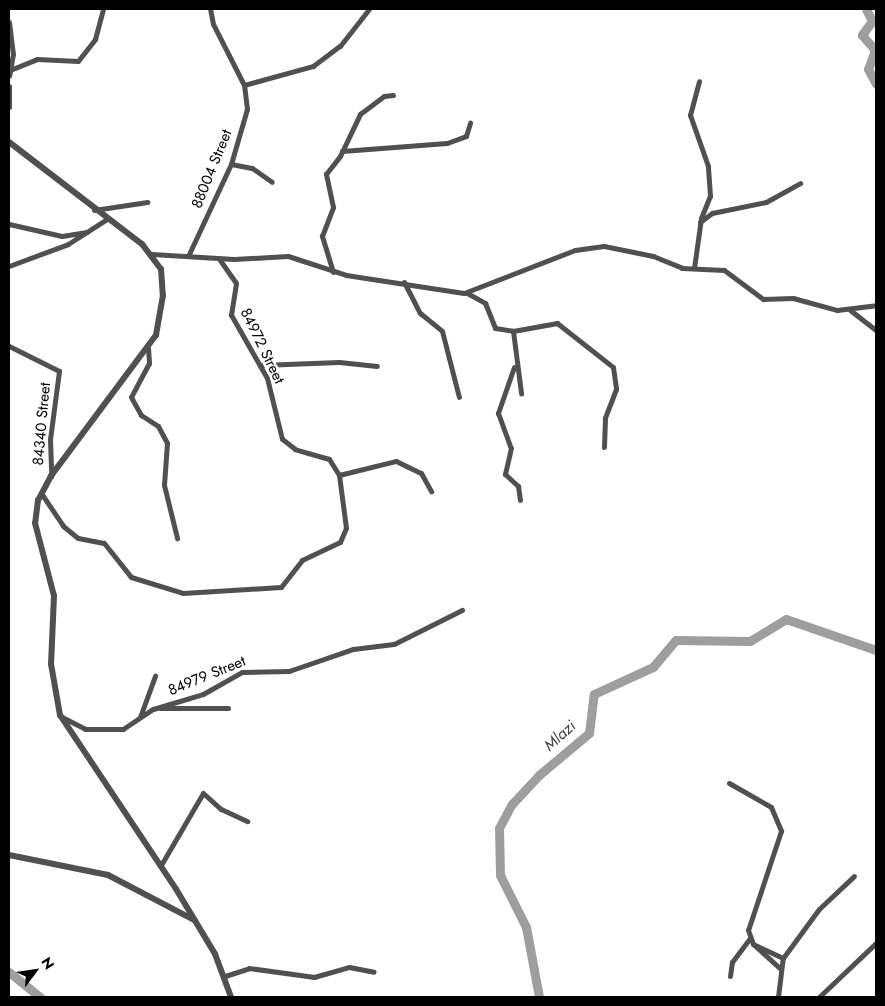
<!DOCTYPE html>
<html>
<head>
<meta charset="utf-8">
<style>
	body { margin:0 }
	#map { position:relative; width:885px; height:1006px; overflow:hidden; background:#fff; font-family:Jost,sans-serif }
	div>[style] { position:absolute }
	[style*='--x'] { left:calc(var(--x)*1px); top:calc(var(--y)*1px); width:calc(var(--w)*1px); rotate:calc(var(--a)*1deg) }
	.river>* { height:9px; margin:-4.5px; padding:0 4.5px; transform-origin:4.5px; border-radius:4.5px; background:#9e9e9e }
	.minor>* { height:5px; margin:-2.5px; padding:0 2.5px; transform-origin:2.5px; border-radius:2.5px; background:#505050 }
	.tertiary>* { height:6px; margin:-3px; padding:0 3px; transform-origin:3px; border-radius:3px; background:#505050 }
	span { translate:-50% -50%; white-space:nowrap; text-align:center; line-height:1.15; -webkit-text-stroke:5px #fff; paint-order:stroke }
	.street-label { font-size:15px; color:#000 }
	.water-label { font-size:16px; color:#3f3f3f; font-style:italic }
	.frame { position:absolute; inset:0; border:10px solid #000; pointer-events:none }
	.north { position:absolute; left:10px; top:946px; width:50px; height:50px; -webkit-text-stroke:4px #fff; paint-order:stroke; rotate:59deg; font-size:14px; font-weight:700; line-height:20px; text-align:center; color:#000 }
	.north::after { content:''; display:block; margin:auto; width:18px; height:22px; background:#000; clip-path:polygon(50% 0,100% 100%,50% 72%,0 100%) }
</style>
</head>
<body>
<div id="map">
	<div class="river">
		<i style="--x:866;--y:9;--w:13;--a:63"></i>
		<i style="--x:872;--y:21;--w:17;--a:126"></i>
		<i style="--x:862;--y:35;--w:20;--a:49"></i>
		<i style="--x:875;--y:50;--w:20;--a:110"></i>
		<i style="--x:868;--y:69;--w:17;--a:62"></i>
		<i style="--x:9;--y:972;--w:40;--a:39"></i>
		<i style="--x:539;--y:997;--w:71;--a:-100.5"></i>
		<i style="--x:526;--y:927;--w:58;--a:-116.6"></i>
		<i style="--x:500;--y:875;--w:47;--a:-91.2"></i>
		<i style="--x:499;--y:828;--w:27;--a:-62"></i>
		<i style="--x:512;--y:804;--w:40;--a:-47"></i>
		<i style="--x:539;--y:775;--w:65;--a:-40"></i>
		<i style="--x:589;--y:733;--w:39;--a:-83"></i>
		<i style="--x:594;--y:694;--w:65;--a:-24.6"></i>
		<i style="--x:653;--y:667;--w:35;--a:-50"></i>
		<i style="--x:676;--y:640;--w:74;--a:0.8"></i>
		<i style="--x:750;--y:641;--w:42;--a:-31.4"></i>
		<i style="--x:786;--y:619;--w:95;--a:19"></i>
	</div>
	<div class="minor">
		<i style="--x:9;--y:22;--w:32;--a:83"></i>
		<i style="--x:13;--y:54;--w:22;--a:100"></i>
		<i style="--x:10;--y:70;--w:29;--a:-22"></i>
		<i style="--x:37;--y:59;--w:41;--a:2.8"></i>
		<i style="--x:78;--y:61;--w:28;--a:-52"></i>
		<i style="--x:95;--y:39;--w:31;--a:-75"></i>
		<i style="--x:244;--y:85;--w:72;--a:-15.4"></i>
		<i style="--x:313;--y:66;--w:34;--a:-37"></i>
		<i style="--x:340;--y:46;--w:47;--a:-51.9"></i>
		<i style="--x:9;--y:86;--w:21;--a:90"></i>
		<i style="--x:342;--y:151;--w:105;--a:-4.4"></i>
		<i style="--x:447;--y:143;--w:20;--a:-20"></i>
		<i style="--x:466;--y:136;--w:14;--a:-73"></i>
		<i style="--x:231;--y:164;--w:21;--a:11"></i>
		<i style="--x:252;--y:168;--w:24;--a:35"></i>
		<i style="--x:94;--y:210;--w:54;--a:-8.6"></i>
		<i style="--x:700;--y:222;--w:15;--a:-37"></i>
		<i style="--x:712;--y:213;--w:55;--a:-11.5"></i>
		<i style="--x:766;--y:202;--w:39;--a:-29"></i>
		<i style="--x:9;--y:224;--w:54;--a:12.8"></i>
		<i style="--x:62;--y:236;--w:25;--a:-9"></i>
		<i style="--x:152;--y:254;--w:82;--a:3.5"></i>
		<i style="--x:234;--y:259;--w:54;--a:-3.2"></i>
		<i style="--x:288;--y:256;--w:61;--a:18.1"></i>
		<i style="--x:346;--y:275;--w:119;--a:8.7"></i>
		<i style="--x:464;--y:293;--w:119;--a:-21.2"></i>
		<i style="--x:575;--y:250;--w:29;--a:-8"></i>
		<i style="--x:604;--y:246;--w:50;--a:11.5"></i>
		<i style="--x:653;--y:256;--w:31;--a:22"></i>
		<i style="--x:682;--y:268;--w:42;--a:2.7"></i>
		<i style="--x:724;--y:270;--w:49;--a:36.6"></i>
		<i style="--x:763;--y:299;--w:30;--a:-2"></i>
		<i style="--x:793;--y:298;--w:46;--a:15.3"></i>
		<i style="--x:837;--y:310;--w:39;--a:-7"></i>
		<i style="--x:189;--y:254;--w:99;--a:-65"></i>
		<i style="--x:231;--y:164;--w:57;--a:-73.8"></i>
		<i style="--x:247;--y:109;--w:24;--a:-97"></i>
		<i style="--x:244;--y:85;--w:68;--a:-116.9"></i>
		<i style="--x:213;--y:24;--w:15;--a:-101"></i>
		<i style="--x:9;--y:266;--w:63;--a:-20.4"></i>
		<i style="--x:68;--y:244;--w:46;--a:-32.7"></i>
		<i style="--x:694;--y:268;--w:50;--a:-82"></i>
		<i style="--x:701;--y:218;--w:24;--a:-68"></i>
		<i style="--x:710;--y:196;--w:30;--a:-94"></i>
		<i style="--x:708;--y:166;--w:54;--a:-109.4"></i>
		<i style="--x:690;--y:115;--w:35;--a:-75"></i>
		<i style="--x:333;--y:272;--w:38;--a:-107"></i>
		<i style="--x:322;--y:236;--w:31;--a:-69"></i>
		<i style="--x:333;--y:207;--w:34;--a:-102"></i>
		<i style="--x:326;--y:174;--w:23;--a:-52"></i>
		<i style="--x:340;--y:156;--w:47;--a:-64.5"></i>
		<i style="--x:360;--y:114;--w:30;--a:-37"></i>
		<i style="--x:384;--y:96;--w:9;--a:-6"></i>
		<i style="--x:404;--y:282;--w:35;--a:63"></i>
		<i style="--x:420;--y:313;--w:28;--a:39"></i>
		<i style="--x:442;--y:331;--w:68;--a:75.6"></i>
		<i style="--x:467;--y:293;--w:21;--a:29"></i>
		<i style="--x:485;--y:303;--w:27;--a:68"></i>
		<i style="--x:495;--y:328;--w:18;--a:9"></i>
		<i style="--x:513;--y:331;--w:63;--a:82.6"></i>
		<i style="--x:850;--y:310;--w:33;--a:38"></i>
		<i style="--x:513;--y:331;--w:45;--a:-10.3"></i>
		<i style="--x:557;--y:323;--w:71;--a:38.2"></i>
		<i style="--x:613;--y:367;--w:22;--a:82"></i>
		<i style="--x:616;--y:389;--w:31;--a:111"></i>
		<i style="--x:605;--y:418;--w:29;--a:92"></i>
		<i style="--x:9;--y:346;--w:56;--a:26.6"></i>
		<i style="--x:59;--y:371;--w:69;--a:97.5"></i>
		<i style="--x:50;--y:439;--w:37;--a:88"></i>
		<i style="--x:148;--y:348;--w:15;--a:86"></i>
		<i style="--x:149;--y:363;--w:38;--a:118"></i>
		<i style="--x:131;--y:397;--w:21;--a:61"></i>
		<i style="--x:141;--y:415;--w:20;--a:33"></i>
		<i style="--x:158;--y:426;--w:19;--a:62"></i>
		<i style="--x:167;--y:443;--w:42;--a:94.1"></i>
		<i style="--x:164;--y:485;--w:55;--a:76.2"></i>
		<i style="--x:261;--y:365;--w:78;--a:-2.2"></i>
		<i style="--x:339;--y:362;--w:38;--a:6"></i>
		<i style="--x:514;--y:367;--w:49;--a:109.2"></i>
		<i style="--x:498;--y:413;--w:37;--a:70"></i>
		<i style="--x:511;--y:448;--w:27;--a:103"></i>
		<i style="--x:505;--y:474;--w:18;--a:43"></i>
		<i style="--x:518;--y:486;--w:14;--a:82"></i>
		<i style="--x:339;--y:475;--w:59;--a:-13.8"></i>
		<i style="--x:396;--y:461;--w:28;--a:26"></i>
		<i style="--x:421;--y:473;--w:21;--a:61"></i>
		<i style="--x:41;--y:493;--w:40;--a:56"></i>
		<i style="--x:63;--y:526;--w:19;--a:39"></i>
		<i style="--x:78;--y:538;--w:26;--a:11"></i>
		<i style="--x:104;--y:543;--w:43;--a:51.5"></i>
		<i style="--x:131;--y:577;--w:54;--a:17.1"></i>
		<i style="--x:183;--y:593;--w:98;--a:-3.5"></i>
		<i style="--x:281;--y:587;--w:34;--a:-52"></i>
		<i style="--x:302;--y:560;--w:42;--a:-25.3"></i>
		<i style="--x:340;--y:542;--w:15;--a:-67"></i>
		<i style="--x:346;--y:528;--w:53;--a:-97.5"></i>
		<i style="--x:339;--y:475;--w:19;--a:-122"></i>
		<i style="--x:329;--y:459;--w:35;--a:-164"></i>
		<i style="--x:295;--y:449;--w:16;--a:-142"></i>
		<i style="--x:282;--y:439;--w:63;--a:-103.8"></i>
		<i style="--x:267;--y:378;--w:73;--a:-119.7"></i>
		<i style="--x:231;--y:315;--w:32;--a:-81"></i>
		<i style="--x:236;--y:283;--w:29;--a:-125"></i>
		<i style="--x:160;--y:708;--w:68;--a:0"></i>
		<i style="--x:60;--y:716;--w:28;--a:27"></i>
		<i style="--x:85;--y:729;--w:38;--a:0"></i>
		<i style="--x:123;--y:729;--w:36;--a:-34"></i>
		<i style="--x:153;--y:709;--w:52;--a:-16.7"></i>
		<i style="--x:203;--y:694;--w:45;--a:-29.4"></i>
		<i style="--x:242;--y:672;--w:47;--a:-1.2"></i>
		<i style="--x:289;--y:671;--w:68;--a:-19"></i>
		<i style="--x:353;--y:649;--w:41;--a:-7"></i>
		<i style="--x:394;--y:644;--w:76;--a:-26.6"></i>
		<i style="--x:140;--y:717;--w:44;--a:-69.9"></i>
		<i style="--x:729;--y:783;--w:48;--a:29.7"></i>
		<i style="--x:771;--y:807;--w:26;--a:67"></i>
		<i style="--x:781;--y:831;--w:104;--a:108.4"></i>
		<i style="--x:748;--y:930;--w:15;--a:70"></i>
		<i style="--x:753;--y:944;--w:36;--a:42"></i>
		<i style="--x:161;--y:865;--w:83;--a:-59.7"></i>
		<i style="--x:203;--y:793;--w:24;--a:42"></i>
		<i style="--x:221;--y:809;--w:29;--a:25"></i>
		<i style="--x:753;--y:944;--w:33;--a:25"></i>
		<i style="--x:225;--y:976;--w:25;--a:-18"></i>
		<i style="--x:249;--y:968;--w:66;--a:7.9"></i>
		<i style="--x:314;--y:977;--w:36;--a:-16"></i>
		<i style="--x:349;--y:967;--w:25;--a:11"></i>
		<i style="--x:730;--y:976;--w:14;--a:-82"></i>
		<i style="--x:732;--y:962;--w:30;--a:-53"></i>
		<i style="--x:778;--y:997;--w:39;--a:-83"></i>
		<i style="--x:783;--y:958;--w:61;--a:-53.7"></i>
		<i style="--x:819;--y:909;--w:48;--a:-43.3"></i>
		<i style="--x:819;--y:997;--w:79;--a:-43.5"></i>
	</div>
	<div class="tertiary">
		<i style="--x:9;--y:142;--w:168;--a:37.5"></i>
		<i style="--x:142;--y:244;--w:31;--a:53"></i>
		<i style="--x:161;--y:269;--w:26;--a:86"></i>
		<i style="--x:163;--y:295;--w:41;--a:99.9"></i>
		<i style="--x:156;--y:335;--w:176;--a:126.7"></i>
		<i style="--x:51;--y:476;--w:27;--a:118"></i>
		<i style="--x:38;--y:500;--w:23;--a:97"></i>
		<i style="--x:35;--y:523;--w:75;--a:75.4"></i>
		<i style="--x:54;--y:596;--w:68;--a:92.5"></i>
		<i style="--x:51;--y:664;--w:52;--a:80"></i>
		<i style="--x:60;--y:715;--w:209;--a:56.3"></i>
		<i style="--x:176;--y:889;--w:76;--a:59"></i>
		<i style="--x:215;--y:954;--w:46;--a:69.6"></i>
		<i style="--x:9;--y:855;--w:101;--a:11.4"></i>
		<i style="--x:108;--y:875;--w:97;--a:27.6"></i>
	</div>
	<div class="street-label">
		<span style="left:212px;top:169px;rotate:-68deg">88004 Street</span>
		<span style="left:262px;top:346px;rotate:64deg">84972 Street</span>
		<span style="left:42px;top:424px;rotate:-85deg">84340 Street</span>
		<span style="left:207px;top:676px;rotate:-22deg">84979 Street</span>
	</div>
	<div class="water-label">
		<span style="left:560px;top:736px;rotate:-42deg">Mlazi</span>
	</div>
	<div class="frame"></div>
	<div class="north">N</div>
</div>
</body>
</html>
